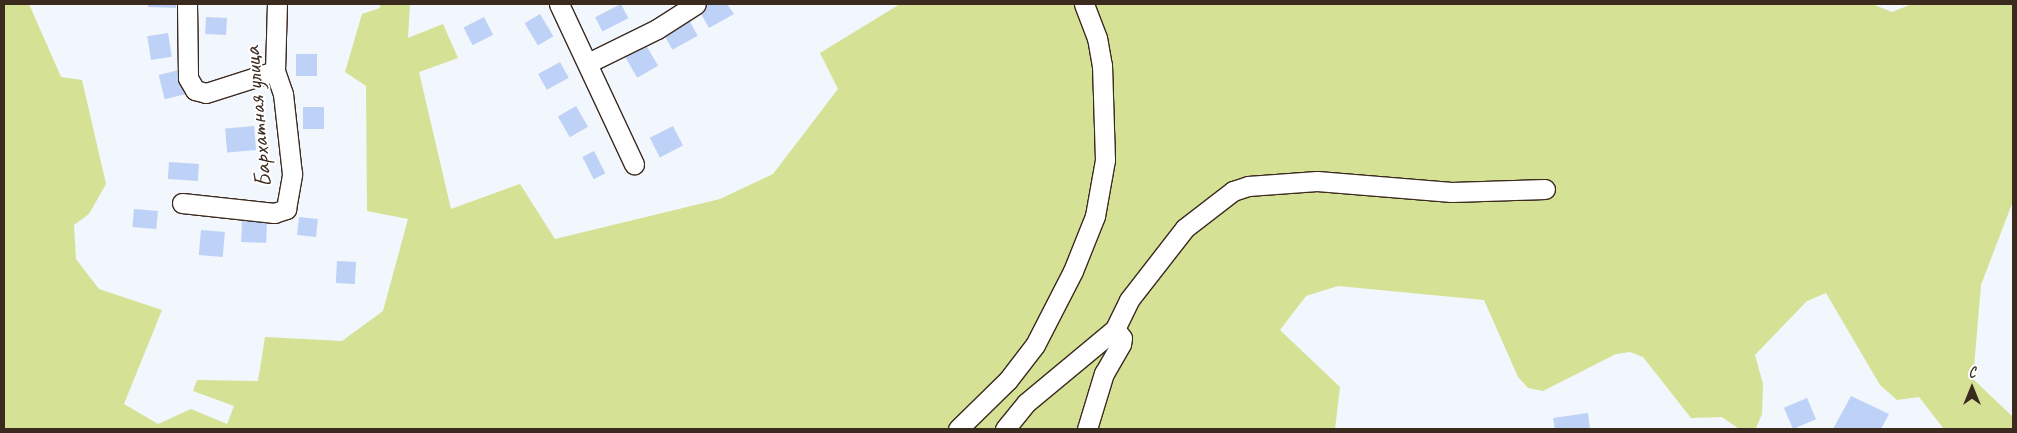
<!DOCTYPE html>
<html>
<head>
<meta charset="utf-8">
<style>
	body { margin:0 }
	#map { position:relative; width:2017px; height:433px; overflow:hidden; background:#f2f6fd; font-family:Caveat,sans-serif }
	div>[style] { position:absolute }
	[style*='--x'] { left:calc(var(--x)*1px); top:calc(var(--y)*1px); width:calc(var(--w)*1px); rotate:calc(var(--a)*1deg) }
	.green>* { inset:0; background:#d5e194 }
	.building>* { inset:0; background:#bdd2f6; transform-origin:0 0 }
	.roads { filter:drop-shadow(1px 0 #3b2a1e) drop-shadow(-1px 0 #3b2a1e) drop-shadow(0 1px #3b2a1e) drop-shadow(0 -1px #3b2a1e) }
	.minor>* { height:19px; margin:-9.5px; padding:0 9.5px; transform-origin:9.5px; border-radius:9.5px; background:#fff }
	span { translate:-50% -50%; white-space:nowrap; text-align:center; line-height:1.15; -webkit-text-stroke:4px #fff; paint-order:stroke }
	.street-label { font-size:24px; color:#3b2a1e }
	.frame { position:absolute; inset:0; border:5px solid #3b2a1e; pointer-events:none }
	.north { position:absolute; left:1947px; top:363px; width:50px; height:50px; -webkit-text-stroke:4px #fff; paint-order:stroke; rotate:0deg; font-size:14px; font-weight:700; line-height:20px; text-align:center; color:#3b2a1e }
	.north::after { content:''; display:block; margin:auto; width:18px; height:22px; background:#3b2a1e; clip-path:polygon(50% 0,100% 100%,50% 72%,0 100%) }
</style>
</head>
<body>
<div id="map">
	<div class="green">
		<i style="clip-path:polygon(4px 4px,29px 4px,61px 77px,82px 80px,106px 184px,89px 214px,74px 225px,76px 259px,99px 289px,162px 310px,124px 404px,158px 424px,191px 409px,227px 424px,234px 406px,193px 391px,197px 380px,258px 381px,265px 337px,342px 341px,383px 311px,408px 219px,367px 211px,366px 86px,345px 72px,362px 14px,380px 8px,380px 4px,410px 4px,408px 38px,443px 24px,458px 58px,419px 72px,451px 209px,520px 184px,555px 239px,720px 199px,773px 174px,838px 89px,820px 53px,900px 4px,1872px 4px,1892px 12px,1912px 4px,2013px 4px,2013px 201px,1981px 285px,1973px 379px,2013px 417px,2013px 429px,1944px 429px,1919px 397px,1897px 400px,1880px 385px,1826px 293px,1807px 301px,1755px 355px,1763px 384px,1762px 414px,1756px 428px,1739px 429px,1722px 417px,1691px 418px,1643px 357px,1630px 352px,1616px 354px,1543px 391px,1528px 388px,1518px 377px,1484px 300px,1338px 286px,1306px 296px,1280px 330px,1340px 387px,1335px 429px,4px 429px)"></i>
	</div>
	<div class="building">
		<i style="clip-path:polygon(148px 4px,176px 4px,176px 8px,148px 7px)"></i>
		<i style="left:621px;top:4px;width:16px;height:29px;rotate:63deg"></i>
		<i style="clip-path:polygon(709px 4px,727px 4px,734px 14px,709px 28px,699px 10px)"></i>
		<i style="left:540px;top:14px;width:26px;height:18px;rotate:59deg"></i>
		<i style="left:206px;top:17px;width:21px;height:17px;rotate:3deg"></i>
		<i style="left:484px;top:17px;width:20px;height:23px;rotate:63deg"></i>
		<i style="left:689px;top:20px;width:18px;height:29px;rotate:61deg"></i>
		<i style="left:168px;top:33px;width:24px;height:21px;rotate:81deg"></i>
		<i style="left:646px;top:45px;width:24px;height:24px;rotate:60deg"></i>
		<i style="left:296px;top:54px;width:21px;height:22px"></i>
		<i style="left:560px;top:62px;width:18px;height:25px;rotate:61deg"></i>
		<i style="left:179px;top:70px;width:25px;height:21px;rotate:76deg"></i>
		<i style="left:576px;top:106px;width:24px;height:21px;rotate:60deg"></i>
		<i style="left:324px;top:107px;width:22px;height:21px;rotate:90deg"></i>
		<i style="left:254px;top:126px;width:24px;height:29px;rotate:85deg"></i>
		<i style="left:673px;top:126px;width:22px;height:26px;rotate:63deg"></i>
		<i style="left:594px;top:151px;width:25px;height:13px;rotate:63deg"></i>
		<i style="left:169px;top:162px;width:30px;height:17px;rotate:4deg"></i>
		<i style="left:134px;top:209px;width:24px;height:18px;rotate:5deg"></i>
		<i style="left:299px;top:217px;width:19px;height:18px;rotate:6deg"></i>
		<i style="left:242px;top:220px;width:25px;height:22px;rotate:2deg"></i>
		<i style="left:201px;top:230px;width:24px;height:25px;rotate:5deg"></i>
		<i style="left:337px;top:261px;width:19px;height:22px;rotate:3deg"></i>
		<i style="clip-path:polygon(1851px 396px,1889px 414px,1881px 429px,1833px 429px)"></i>
		<i style="left:1807px;top:398px;width:23px;height:25px;rotate:67deg"></i>
		<i style="clip-path:polygon(1588px 413px,1590px 429px,1555px 429px,1553px 418px)"></i>
	</div>
	<div class="roads">
		<div class="minor">
			<i style="--x:187;--y:4;--w:74;--a:89.2"></i>
			<i style="--x:188;--y:78;--w:14;--a:60"></i>
			<i style="--x:195;--y:90;--w:11;--a:15"></i>
			<i style="--x:206;--y:93;--w:72;--a:-17.7"></i>
			<i style="--x:559;--y:4;--w:177;--a:64.9"></i>
			<i style="--x:588;--y:63;--w:77;--a:-26.2"></i>
			<i style="--x:657;--y:29;--w:46;--a:-32.7"></i>
			<i style="--x:182;--y:203;--w:93;--a:6.2"></i>
			<i style="--x:274;--y:213;--w:13;--a:-18"></i>
			<i style="--x:286;--y:209;--w:36;--a:-80"></i>
			<i style="--x:292;--y:174;--w:81;--a:-96.4"></i>
			<i style="--x:283;--y:94;--w:24;--a:-109"></i>
			<i style="--x:275;--y:71;--w:67;--a:-88.3"></i>
			<i style="--x:1115;--y:329;--w:32;--a:-64"></i>
			<i style="--x:1129;--y:300;--w:91;--a:-52.1"></i>
			<i style="--x:1185;--y:228;--w:61;--a:-37.6"></i>
			<i style="--x:1233;--y:191;--w:16;--a:-18"></i>
			<i style="--x:1248;--y:186;--w:69;--a:-4.1"></i>
			<i style="--x:1317;--y:181;--w:135;--a:4.7"></i>
			<i style="--x:1452;--y:192;--w:93;--a:-1.8"></i>
			<i style="--x:958;--y:429;--w:70;--a:-44.4"></i>
			<i style="--x:1008;--y:380;--w:44;--a:-52.4"></i>
			<i style="--x:1035;--y:345;--w:83;--a:-62.8"></i>
			<i style="--x:1073;--y:271;--w:59;--a:-68.2"></i>
			<i style="--x:1095;--y:216;--w:57;--a:-79.9"></i>
			<i style="--x:1105;--y:160;--w:94;--a:-91.8"></i>
			<i style="--x:1102;--y:66;--w:28;--a:-100"></i>
			<i style="--x:1097;--y:38;--w:36;--a:-111"></i>
			<i style="--x:1005;--y:429;--w:33;--a:-51"></i>
			<i style="--x:1026;--y:403;--w:116;--a:-39.7"></i>
			<i style="--x:1115;--y:329;--w:11;--a:52"></i>
			<i style="--x:1122;--y:338;--w:6;--a:99"></i>
			<i style="--x:1121;--y:344;--w:34;--a:120"></i>
			<i style="--x:1104;--y:373;--w:59;--a:106.9"></i>
		</div>
	</div>
	<div class="street-label">
		<span style="left:258px;top:117px;rotate:-95deg">Бархатная улица</span>
	</div>
	<div class="frame"></div>
	<div class="north">С</div>
</div>
</body>
</html>
